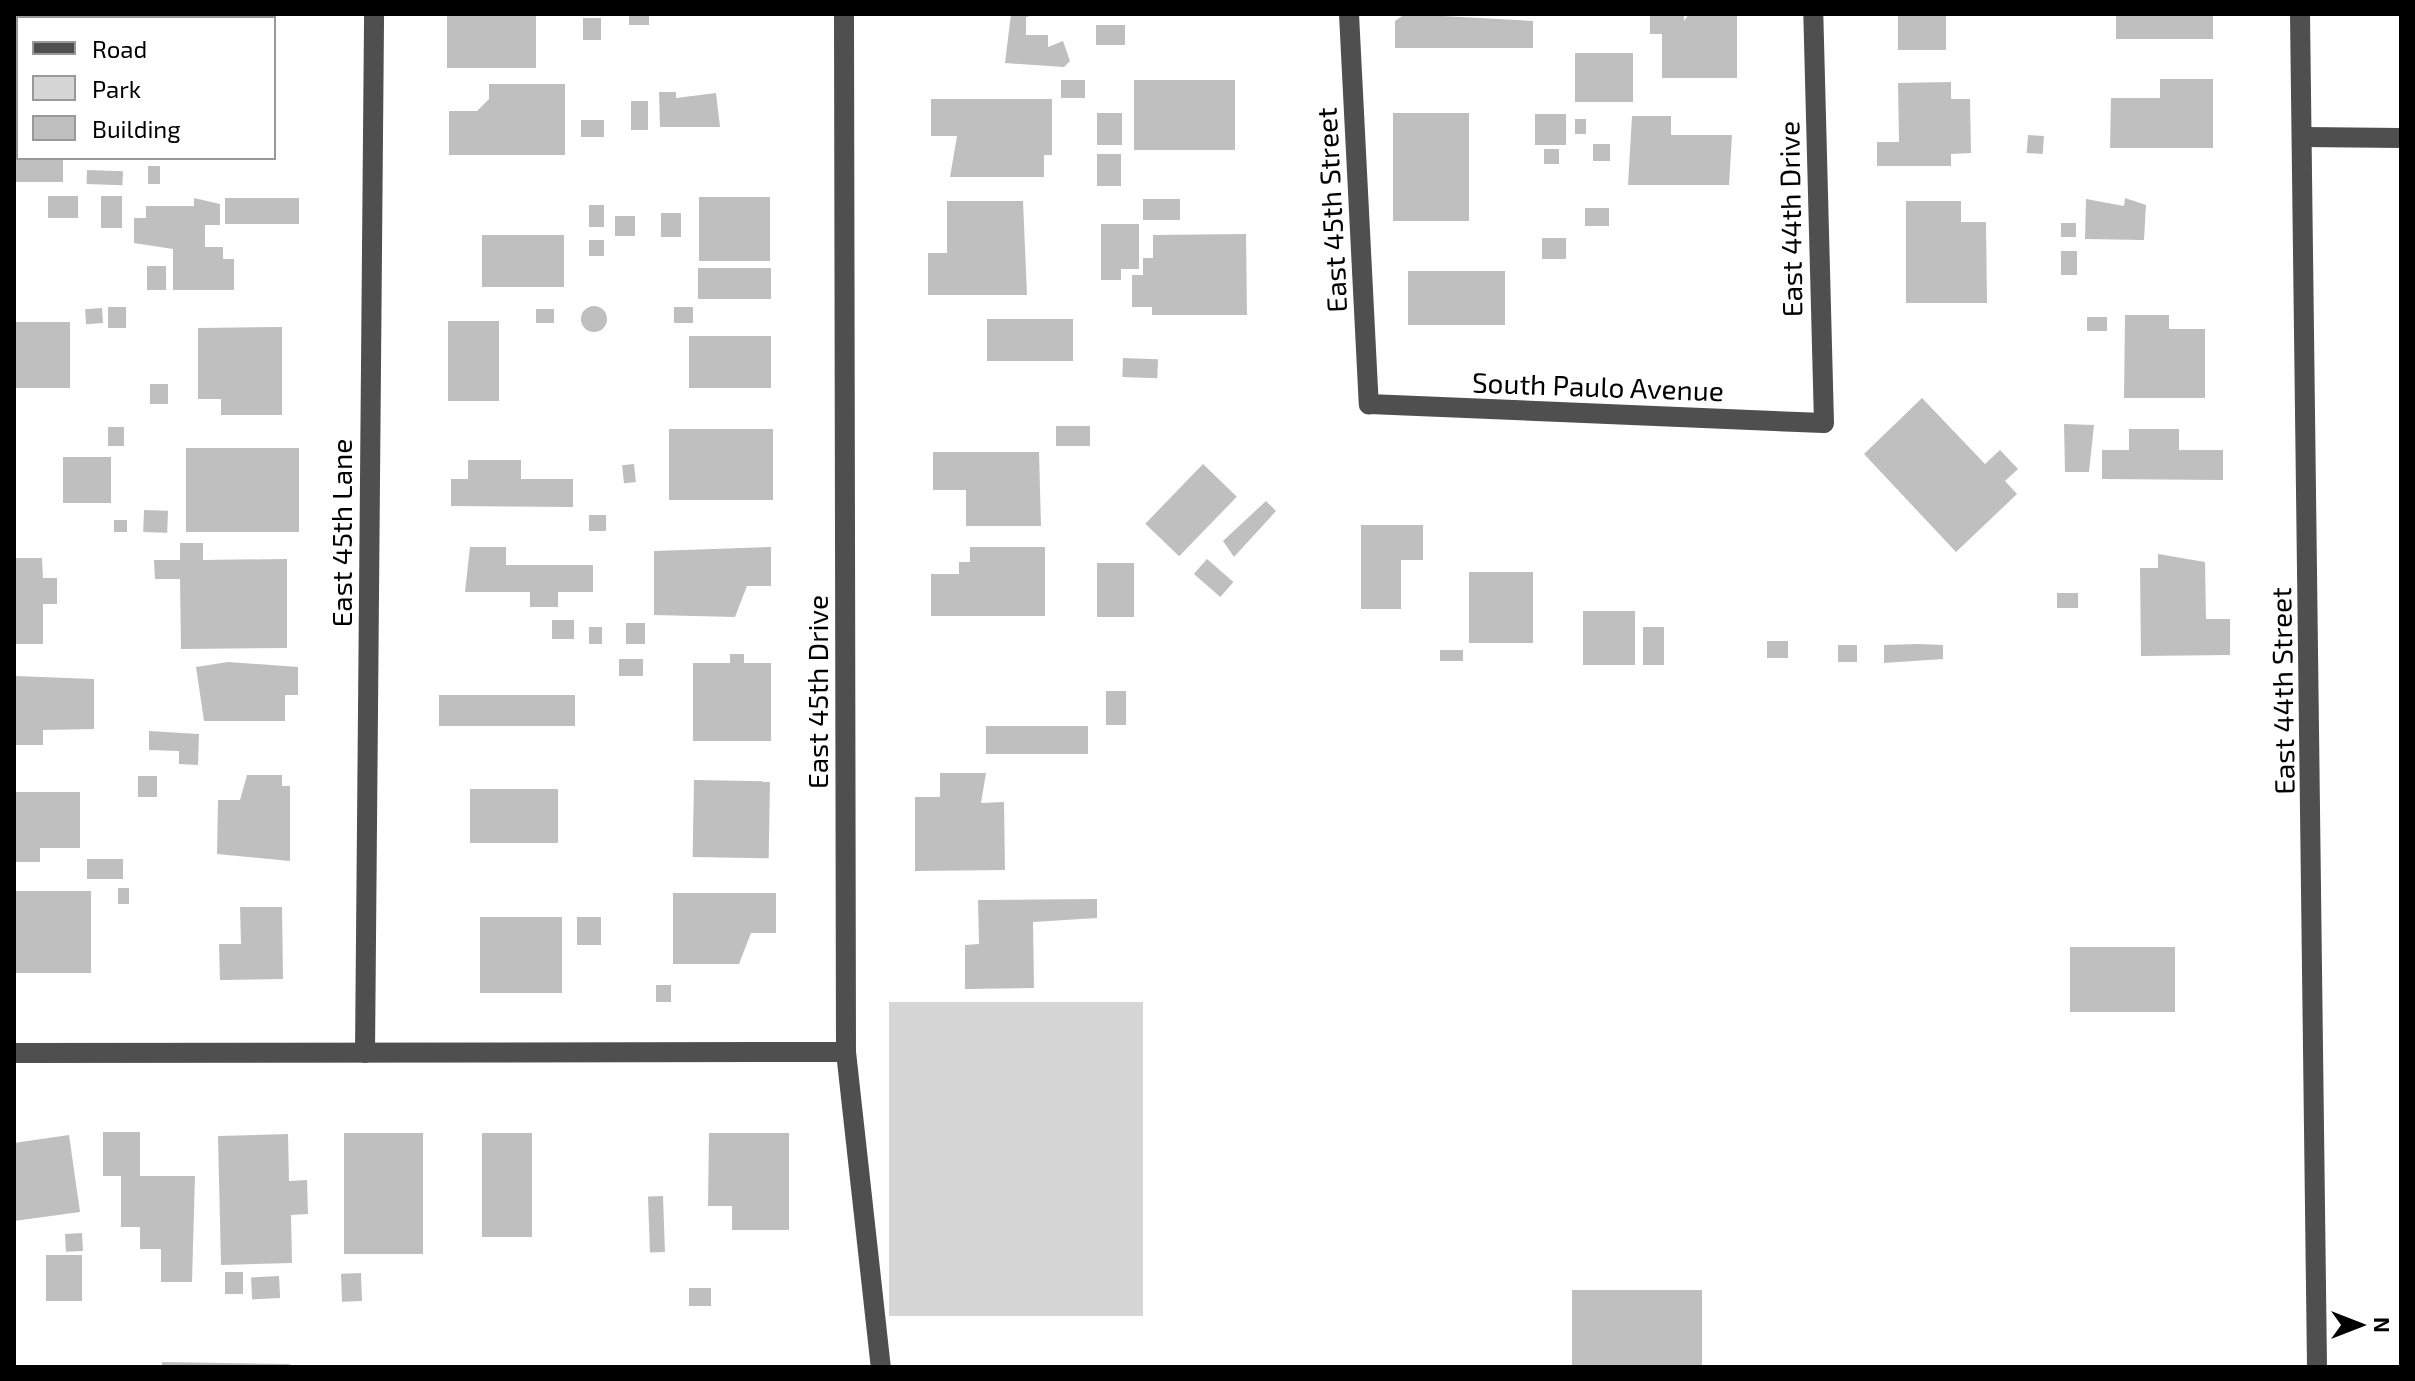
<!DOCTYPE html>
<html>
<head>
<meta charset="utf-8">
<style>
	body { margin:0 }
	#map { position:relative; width:2415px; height:1381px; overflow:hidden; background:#fff; font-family:"Exo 2",sans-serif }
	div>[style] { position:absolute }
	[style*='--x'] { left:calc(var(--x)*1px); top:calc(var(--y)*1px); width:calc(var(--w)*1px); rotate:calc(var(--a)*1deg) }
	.green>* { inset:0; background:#d6d6d6; transform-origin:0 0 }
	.building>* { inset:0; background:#bfbfbf; transform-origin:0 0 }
	.round { border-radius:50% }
	.minor>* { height:20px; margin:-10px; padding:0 10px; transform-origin:10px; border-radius:10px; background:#4f4f4f }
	span { translate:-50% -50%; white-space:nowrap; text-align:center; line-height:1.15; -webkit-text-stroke:8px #fff; paint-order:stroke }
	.street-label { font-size:28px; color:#000 }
	.frame { position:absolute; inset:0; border:16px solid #000; pointer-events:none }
	.legend { position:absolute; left:16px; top:16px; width:260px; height:144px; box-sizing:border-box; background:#fff; border:2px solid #999; margin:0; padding:10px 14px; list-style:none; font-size:24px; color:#000 }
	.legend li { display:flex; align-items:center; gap:16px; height:40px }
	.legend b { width:40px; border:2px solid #999 }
	.north { position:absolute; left:2319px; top:1285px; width:80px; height:80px; -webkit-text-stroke:6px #fff; paint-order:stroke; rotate:90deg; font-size:22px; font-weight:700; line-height:32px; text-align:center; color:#000 }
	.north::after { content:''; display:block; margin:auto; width:28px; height:36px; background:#000; clip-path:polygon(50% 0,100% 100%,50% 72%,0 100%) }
</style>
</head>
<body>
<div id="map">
	<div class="green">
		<i style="left:1143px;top:1002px;width:314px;height:254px;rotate:90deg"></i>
	</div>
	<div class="building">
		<i style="clip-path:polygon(14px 14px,90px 14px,90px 18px,18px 18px,14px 64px)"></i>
		<i style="left:99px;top:14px;width:21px;height:4px"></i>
		<i style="left:144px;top:14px;width:36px;height:4px"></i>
		<i style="left:189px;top:14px;width:79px;height:4px"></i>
		<i style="left:447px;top:14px;width:89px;height:54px"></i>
		<i style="left:629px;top:14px;width:20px;height:11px"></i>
		<i style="clip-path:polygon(1011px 14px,1039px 14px,1026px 17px,1026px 35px,1048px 35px,1048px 47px,1063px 41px,1070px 61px,1064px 67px,1005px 63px)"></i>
		<i style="clip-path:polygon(1405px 14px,1533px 21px,1533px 48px,1395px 48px,1395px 21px)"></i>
		<i style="clip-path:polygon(1650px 14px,1684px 14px,1684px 21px,1689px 14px,1737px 14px,1737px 78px,1662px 78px,1662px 34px,1650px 34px)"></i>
		<i style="left:1898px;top:14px;width:48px;height:36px"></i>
		<i style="left:2116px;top:14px;width:97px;height:25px"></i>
		<i style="left:583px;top:18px;width:18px;height:22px"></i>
		<i style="left:1096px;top:25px;width:29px;height:20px"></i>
		<i style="left:1633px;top:53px;width:49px;height:58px;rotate:90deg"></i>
		<i style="clip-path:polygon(2160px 79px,2213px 79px,2213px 148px,2110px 148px,2111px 98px,2160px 98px)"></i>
		<i style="left:1085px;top:80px;width:18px;height:24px;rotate:90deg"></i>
		<i style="left:1235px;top:80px;width:70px;height:101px;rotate:90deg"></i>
		<i style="clip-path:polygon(1951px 82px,1951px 99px,1970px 99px,1971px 153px,1951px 154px,1951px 166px,1877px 166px,1877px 142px,1899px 142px,1898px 83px)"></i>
		<i style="clip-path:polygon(489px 84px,565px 84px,565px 155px,449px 155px,449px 111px,477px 111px,489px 99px)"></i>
		<i style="clip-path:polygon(659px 92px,676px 92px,676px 98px,716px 93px,720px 127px,660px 127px)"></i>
		<i style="clip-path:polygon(931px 99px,1052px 99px,1052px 155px,1044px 155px,1044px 177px,950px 177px,957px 136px,931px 136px)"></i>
		<i style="left:631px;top:101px;width:17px;height:29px"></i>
		<i style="left:1097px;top:113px;width:25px;height:32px"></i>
		<i style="left:1393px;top:113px;width:76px;height:108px"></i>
		<i style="left:1535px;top:114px;width:31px;height:31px"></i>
		<i style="clip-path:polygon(1632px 116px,1671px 116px,1671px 135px,1732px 135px,1729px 185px,1628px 185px)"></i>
		<i style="left:1575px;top:119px;width:11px;height:15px"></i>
		<i style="left:581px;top:120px;width:23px;height:17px"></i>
		<i style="clip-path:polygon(14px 128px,18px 158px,63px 158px,63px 182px,14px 182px)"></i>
		<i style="left:2028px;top:135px;width:16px;height:18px;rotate:4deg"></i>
		<i style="left:1593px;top:144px;width:17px;height:17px"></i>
		<i style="left:1544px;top:149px;width:15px;height:15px"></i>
		<i style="left:1097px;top:154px;width:24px;height:32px"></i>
		<i style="left:148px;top:166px;width:12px;height:18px"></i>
		<i style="left:87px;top:170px;width:36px;height:14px;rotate:2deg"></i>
		<i style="left:48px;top:196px;width:30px;height:22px"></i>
		<i style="left:101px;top:196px;width:21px;height:32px"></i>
		<i style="left:699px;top:197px;width:71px;height:64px"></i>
		<i style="clip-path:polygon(194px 198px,220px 204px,220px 225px,205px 225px,205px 247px,223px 247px,223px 259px,234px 259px,234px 290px,173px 290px,173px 249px,134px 243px,134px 218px,146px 218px,146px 206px,194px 206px)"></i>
		<i style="left:225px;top:198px;width:74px;height:26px"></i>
		<i style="clip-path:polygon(2125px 198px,2146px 205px,2144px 240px,2085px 239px,2086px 199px,2124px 206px)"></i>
		<i style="left:1143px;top:199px;width:37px;height:21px"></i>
		<i style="clip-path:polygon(947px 201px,1023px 201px,1027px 295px,928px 295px,928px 253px,947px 253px)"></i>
		<i style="clip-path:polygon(1906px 201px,1961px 201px,1961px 222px,1986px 222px,1987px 303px,1906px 303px)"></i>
		<i style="left:589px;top:205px;width:15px;height:22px"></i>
		<i style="left:1609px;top:208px;width:18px;height:24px;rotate:90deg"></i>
		<i style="left:661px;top:213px;width:20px;height:24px"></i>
		<i style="left:615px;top:216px;width:20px;height:20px"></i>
		<i style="left:2061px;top:223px;width:15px;height:14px"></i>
		<i style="clip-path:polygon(1101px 224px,1139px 224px,1139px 269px,1121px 269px,1121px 280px,1101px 280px)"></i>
		<i style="clip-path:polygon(1246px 234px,1247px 315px,1152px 315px,1152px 307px,1132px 307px,1132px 275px,1143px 275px,1143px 258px,1153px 258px,1153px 235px)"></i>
		<i style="left:482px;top:235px;width:82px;height:52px"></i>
		<i style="left:1542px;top:238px;width:24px;height:21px"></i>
		<i style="left:589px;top:240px;width:15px;height:16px"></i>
		<i style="left:2061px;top:251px;width:16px;height:24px"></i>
		<i style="left:147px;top:266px;width:19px;height:24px"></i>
		<i style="left:771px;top:268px;width:31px;height:73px;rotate:90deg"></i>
		<i style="left:1505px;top:271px;width:54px;height:97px;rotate:90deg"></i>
		<i class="round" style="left:581px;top:306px;width:26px;height:26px"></i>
		<i style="left:108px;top:307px;width:18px;height:21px"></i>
		<i style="left:674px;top:307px;width:19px;height:16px"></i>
		<i style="left:102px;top:308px;width:15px;height:17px;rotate:86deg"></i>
		<i style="left:536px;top:309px;width:18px;height:14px"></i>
		<i style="clip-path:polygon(2125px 315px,2169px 315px,2169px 329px,2205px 329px,2205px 398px,2124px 398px)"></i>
		<i style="left:2087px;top:317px;width:20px;height:14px"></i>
		<i style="left:987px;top:319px;width:86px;height:42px"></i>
		<i style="left:499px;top:321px;width:80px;height:51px;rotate:90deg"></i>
		<i style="left:14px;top:322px;width:56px;height:66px"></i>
		<i style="clip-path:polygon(282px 327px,282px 415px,221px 415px,221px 399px,198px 399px,198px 328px)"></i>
		<i style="left:689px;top:336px;width:82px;height:52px"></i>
		<i style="left:1123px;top:358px;width:35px;height:19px;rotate:2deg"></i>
		<i style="left:150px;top:384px;width:18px;height:20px"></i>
		<i style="clip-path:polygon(1922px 398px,1985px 464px,2000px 450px,2018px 469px,2005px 481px,2017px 494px,1956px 552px,1864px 454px)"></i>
		<i style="clip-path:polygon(2064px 424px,2094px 425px,2089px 472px,2065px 472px)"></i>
		<i style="left:1056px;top:426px;width:34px;height:20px"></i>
		<i style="left:108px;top:427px;width:16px;height:19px"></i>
		<i style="left:669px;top:429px;width:104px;height:71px"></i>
		<i style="clip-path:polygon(2129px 429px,2179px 429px,2179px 450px,2223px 450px,2223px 480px,2102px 479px,2102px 450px,2129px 450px)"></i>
		<i style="left:186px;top:448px;width:113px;height:84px"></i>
		<i style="clip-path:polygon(933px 452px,1039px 452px,1041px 526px,966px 526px,966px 490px,933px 490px)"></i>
		<i style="left:63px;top:457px;width:48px;height:46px"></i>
		<i style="clip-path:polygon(468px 460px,521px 460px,521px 479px,573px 479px,573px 507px,451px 506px,451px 479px,468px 479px)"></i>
		<i style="left:634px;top:464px;width:18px;height:12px;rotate:84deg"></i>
		<i style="left:1203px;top:464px;width:47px;height:83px;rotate:44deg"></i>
		<i style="clip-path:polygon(1266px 501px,1276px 511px,1234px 557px,1223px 541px)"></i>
		<i style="left:144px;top:510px;width:24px;height:22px;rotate:2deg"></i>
		<i style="left:589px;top:515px;width:17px;height:16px"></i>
		<i style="left:114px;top:520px;width:13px;height:12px"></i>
		<i style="clip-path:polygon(1361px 525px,1423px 525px,1423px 560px,1401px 560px,1401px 609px,1361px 609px)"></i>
		<i style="clip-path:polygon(180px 543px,203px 543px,203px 560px,287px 559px,287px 648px,181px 649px,180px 579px,155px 579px,154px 560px,180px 560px)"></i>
		<i style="clip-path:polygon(470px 547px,506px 547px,506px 565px,593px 565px,593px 592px,558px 592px,558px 607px,530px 607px,530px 592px,465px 592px)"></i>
		<i style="clip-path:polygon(771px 547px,771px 586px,747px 586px,735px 617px,654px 615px,654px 551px)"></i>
		<i style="clip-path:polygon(970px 547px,1045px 547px,1045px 616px,931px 616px,931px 574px,959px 574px,959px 562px,970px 562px)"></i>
		<i style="clip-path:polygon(2158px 554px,2205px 562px,2206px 619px,2230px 619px,2230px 655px,2141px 656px,2140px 568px,2158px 568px)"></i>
		<i style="clip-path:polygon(14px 558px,42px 558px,43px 578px,57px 578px,57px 604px,43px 604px,43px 644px,14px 644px)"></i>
		<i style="left:1207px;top:559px;width:35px;height:20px;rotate:41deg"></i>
		<i style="left:1097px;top:563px;width:37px;height:54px"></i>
		<i style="left:1533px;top:572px;width:71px;height:64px;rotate:90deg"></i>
		<i style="left:2057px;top:593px;width:21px;height:15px"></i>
		<i style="left:1583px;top:611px;width:52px;height:54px"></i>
		<i style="left:552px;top:620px;width:22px;height:19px"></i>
		<i style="left:626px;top:623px;width:19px;height:21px"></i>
		<i style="left:589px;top:627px;width:13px;height:17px"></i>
		<i style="left:1643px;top:627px;width:21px;height:38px"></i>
		<i style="left:1788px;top:641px;width:17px;height:21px;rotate:90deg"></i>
		<i style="clip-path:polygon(1919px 644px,1943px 645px,1943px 659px,1884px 663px,1884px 645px)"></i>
		<i style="left:1838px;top:645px;width:19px;height:17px"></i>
		<i style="left:1440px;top:650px;width:23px;height:11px"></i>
		<i style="clip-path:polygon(730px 654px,744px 654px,744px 663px,771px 663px,771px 741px,693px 741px,693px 663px,730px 663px)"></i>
		<i style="left:619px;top:659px;width:24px;height:17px"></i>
		<i style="clip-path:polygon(228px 662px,298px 667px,298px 695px,285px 695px,285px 721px,204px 721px,196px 667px)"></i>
		<i style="clip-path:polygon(15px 676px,94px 679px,94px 729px,43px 730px,43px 745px,14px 745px)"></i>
		<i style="left:1106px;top:691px;width:20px;height:34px"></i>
		<i style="left:439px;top:695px;width:136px;height:31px"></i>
		<i style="left:986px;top:726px;width:102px;height:28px"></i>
		<i style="clip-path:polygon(149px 731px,199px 734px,198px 765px,179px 764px,179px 751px,149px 750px)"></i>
		<i style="clip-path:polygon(940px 773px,986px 773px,981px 803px,1004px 802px,1005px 870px,915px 871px,915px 797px,940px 797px)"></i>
		<i style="clip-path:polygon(247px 775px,282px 775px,282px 786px,290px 786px,290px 861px,217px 854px,218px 800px,240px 800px)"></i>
		<i style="left:157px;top:776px;width:21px;height:19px;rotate:90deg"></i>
		<i style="left:694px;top:780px;width:76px;height:77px;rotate:1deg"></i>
		<i style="left:470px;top:789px;width:88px;height:54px"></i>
		<i style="clip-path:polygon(14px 792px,80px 792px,80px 848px,40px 848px,40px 862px,14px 862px)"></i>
		<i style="left:123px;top:859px;width:20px;height:36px;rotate:90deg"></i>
		<i style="left:118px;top:888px;width:11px;height:16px"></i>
		<i style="left:14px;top:891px;width:77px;height:82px"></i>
		<i style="clip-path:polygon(673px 893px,776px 893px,776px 933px,751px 933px,739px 964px,673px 964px)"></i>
		<i style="clip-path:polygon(1097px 899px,1097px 918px,1033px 922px,1034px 988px,965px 989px,965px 945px,979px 944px,978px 900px)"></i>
		<i style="clip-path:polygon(240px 907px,282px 907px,283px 979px,220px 980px,219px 944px,241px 944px)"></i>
		<i style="left:480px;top:917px;width:82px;height:76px"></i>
		<i style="left:577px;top:917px;width:24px;height:28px"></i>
		<i style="left:2070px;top:947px;width:105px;height:65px"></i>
		<i style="left:656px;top:985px;width:15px;height:17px"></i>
		<i style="clip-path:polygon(103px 1132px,140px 1132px,140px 1176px,195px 1176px,192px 1282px,161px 1282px,161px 1249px,140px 1249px,140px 1227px,121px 1227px,121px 1176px,103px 1176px)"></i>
		<i style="left:344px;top:1133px;width:79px;height:121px"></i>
		<i style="left:482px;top:1133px;width:50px;height:104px"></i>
		<i style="clip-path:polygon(709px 1133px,789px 1133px,789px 1230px,732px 1230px,732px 1206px,708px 1206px)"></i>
		<i style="clip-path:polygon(288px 1134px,289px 1181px,307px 1180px,308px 1214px,291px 1215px,292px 1263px,221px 1265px,218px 1136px)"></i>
		<i style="clip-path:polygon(69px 1135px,80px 1212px,14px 1221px,14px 1143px)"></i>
		<i style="left:663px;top:1196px;width:56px;height:15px;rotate:88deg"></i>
		<i style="left:82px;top:1233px;width:18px;height:17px;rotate:87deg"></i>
		<i style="left:46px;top:1255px;width:36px;height:46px"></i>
		<i style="left:225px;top:1272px;width:18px;height:22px"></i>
		<i style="left:361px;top:1273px;width:28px;height:20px;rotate:88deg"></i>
		<i style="left:279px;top:1276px;width:22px;height:28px;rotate:87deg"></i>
		<i style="left:689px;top:1288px;width:22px;height:18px"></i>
		<i style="left:1702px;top:1290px;width:77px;height:130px;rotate:90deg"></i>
		<i style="clip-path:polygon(162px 1362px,290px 1364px,290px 1367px,162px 1367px)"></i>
	</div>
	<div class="minor">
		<i style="--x:844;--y:14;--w:1038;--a:89.89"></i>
		<i style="--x:846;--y:1052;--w:317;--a:83.7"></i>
		<i style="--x:1349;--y:14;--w:391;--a:87.1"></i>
		<i style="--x:1369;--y:404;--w:455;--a:2.4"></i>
		<i style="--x:1824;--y:423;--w:409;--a:-91.5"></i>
		<i style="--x:2300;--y:14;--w:1353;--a:89.28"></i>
		<i style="--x:2304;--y:137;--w:97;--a:0.6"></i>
		<i style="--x:14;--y:1053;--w:832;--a:-0.07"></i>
		<i style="--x:365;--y:1053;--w:1039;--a:-89.5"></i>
	</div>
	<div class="street-label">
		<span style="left:1331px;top:210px;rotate:-93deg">East 45th Street</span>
		<span style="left:1790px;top:219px;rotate:-91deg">East 44th Drive</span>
		<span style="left:1598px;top:386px;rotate:2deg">South Paulo Avenue</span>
		<span style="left:341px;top:533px;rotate:-90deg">East 45th Lane</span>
		<span style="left:2282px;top:691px;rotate:-91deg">East 44th Street</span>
		<span style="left:817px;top:692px;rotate:-90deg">East 45th Drive</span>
	</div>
	<div class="frame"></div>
	<ul class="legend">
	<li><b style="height:10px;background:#4f4f4f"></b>Road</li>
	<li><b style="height:22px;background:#d6d6d6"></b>Park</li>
	<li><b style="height:22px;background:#bfbfbf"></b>Building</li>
	</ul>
	<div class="north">N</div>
</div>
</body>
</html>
